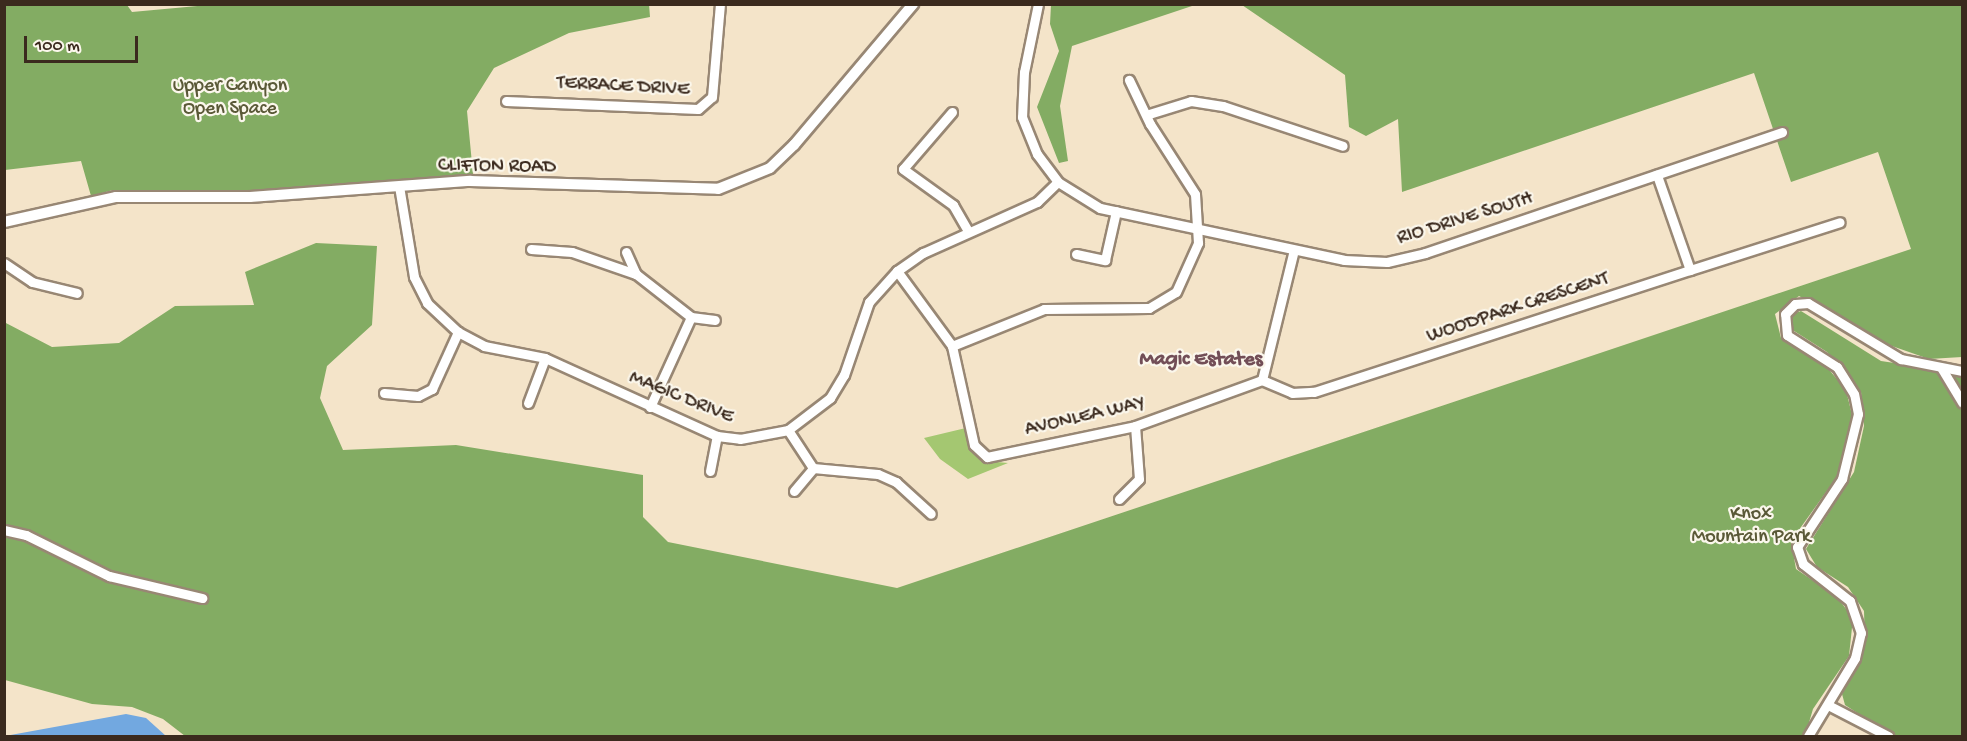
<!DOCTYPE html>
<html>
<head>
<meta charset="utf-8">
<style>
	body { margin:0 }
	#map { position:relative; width:1967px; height:741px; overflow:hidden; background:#f4e4c9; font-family:"Gochi Hand",sans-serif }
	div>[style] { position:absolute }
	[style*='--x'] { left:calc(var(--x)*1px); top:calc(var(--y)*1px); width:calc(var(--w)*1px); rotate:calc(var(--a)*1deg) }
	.green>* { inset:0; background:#a4c771 }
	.forest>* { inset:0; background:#83ac63 }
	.water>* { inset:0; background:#72a8e0 }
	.roads { filter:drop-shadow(2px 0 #988774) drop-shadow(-2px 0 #988774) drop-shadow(0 2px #988774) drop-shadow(0 -2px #988774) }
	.minor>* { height:9px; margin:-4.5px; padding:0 4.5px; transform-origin:4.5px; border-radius:4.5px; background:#fff }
	.tertiary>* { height:10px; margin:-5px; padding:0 5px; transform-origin:5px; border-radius:5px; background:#fff }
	span { translate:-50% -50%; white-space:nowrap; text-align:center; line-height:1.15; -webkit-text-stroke:4.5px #fbf7ec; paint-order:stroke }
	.park-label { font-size:20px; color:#5a5937 }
	.street-label { font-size:20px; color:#3b2a1e }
	.neighbourhood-label { font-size:21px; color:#724e57; font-weight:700 }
	.frame { position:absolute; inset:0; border:6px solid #3b2a1e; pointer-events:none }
	.scale { position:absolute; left:24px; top:36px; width:114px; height:27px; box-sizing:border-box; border:3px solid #3b2a1e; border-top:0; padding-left:8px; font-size:18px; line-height:21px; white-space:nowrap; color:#3b2a1e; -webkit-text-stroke:4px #fbf7ec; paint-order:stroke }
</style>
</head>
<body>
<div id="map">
	<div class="green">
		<i style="clip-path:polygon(970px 427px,987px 461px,1008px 463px,968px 479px,940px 459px,924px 438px)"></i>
	</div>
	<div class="forest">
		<i style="clip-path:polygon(219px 4px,649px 4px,650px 17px,569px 33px,494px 68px,467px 111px,473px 174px,251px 192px,113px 190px,91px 196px,81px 161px,5px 170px,4px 5px,127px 5px,132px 12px)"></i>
		<i style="clip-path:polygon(1051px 5px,1195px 5px,1072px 46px,1060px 106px,1068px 161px,1059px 163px,1037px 107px,1059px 51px,1050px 24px)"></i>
		<i style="clip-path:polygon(1242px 5px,1962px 5px,1962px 357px,1929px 359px,1889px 345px,1799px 296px,1775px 314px,1781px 338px,1826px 366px,1846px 390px,1852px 415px,1839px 474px,1791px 541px,1796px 569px,1837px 597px,1853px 618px,1849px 656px,1813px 709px,1805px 736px,185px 736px,163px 719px,132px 707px,92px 704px,5px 680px,4px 322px,52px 347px,119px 343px,175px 306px,254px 305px,245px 272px,316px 243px,377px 246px,372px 325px,327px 366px,320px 398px,343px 450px,456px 445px,643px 475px,643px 517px,668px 542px,897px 588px,1911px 249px,1878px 152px,1791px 182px,1754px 73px,1402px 192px,1398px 119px,1366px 136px,1349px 127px,1345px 75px)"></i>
		<i style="clip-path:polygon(1801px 311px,1881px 361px,1962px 373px,1962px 736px,1893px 736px,1845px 705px,1842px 694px,1865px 645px,1864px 611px,1848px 587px,1817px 567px,1806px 549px,1854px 472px,1864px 426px,1861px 392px,1827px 352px,1791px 329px,1790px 315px)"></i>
	</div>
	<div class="water">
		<i style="clip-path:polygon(126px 714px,146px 718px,166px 736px,5px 736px)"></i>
	</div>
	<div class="roads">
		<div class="minor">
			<i style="--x:1038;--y:4;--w:69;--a:101.6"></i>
			<i style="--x:1024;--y:72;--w:45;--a:92.5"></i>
			<i style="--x:1022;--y:117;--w:40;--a:68"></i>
			<i style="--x:1037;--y:154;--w:35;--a:53"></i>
			<i style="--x:1058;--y:182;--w:49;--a:31.8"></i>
			<i style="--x:1100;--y:208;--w:249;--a:12"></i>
			<i style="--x:1344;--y:260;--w:43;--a:2.7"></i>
			<i style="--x:1387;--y:262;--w:39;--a:-13"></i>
			<i style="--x:1425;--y:253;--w:377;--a:-18.7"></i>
			<i style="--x:506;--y:101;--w:192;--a:2.4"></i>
			<i style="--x:698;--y:109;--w:18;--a:-41"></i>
			<i style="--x:712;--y:97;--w:93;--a:-85.1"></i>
			<i style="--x:952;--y:112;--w:75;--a:130.7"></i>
			<i style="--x:903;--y:169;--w:62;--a:35.8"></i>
			<i style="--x:953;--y:205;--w:30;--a:60"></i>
			<i style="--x:1149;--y:114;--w:44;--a:-17.2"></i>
			<i style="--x:1191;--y:101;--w:32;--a:9"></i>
			<i style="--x:1223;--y:106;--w:126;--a:18.4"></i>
			<i style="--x:399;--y:186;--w:92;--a:80.6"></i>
			<i style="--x:414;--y:277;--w:29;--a:63"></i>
			<i style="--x:427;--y:303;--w:42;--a:43.1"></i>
			<i style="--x:458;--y:332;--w:30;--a:28"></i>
			<i style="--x:484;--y:346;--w:62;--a:11.1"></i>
			<i style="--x:545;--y:358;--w:189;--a:24.4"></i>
			<i style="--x:717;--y:436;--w:23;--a:7"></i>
			<i style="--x:740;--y:439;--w:49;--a:-10.6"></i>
			<i style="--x:788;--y:430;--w:53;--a:-37.3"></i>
			<i style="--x:830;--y:398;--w:27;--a:-59"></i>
			<i style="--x:844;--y:375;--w:77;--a:-71.1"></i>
			<i style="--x:869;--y:302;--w:42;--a:-47.9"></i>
			<i style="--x:897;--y:271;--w:32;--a:-35"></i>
			<i style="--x:923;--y:253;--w:125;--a:-24.1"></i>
			<i style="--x:1037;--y:202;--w:29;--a:-44"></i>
			<i style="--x:531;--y:249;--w:41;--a:4.2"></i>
			<i style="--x:572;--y:252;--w:68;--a:19"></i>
			<i style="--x:636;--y:274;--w:70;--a:38"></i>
			<i style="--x:691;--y:317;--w:99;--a:114.5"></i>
			<i style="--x:626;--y:252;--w:24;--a:66"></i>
			<i style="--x:1076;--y:254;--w:30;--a:12"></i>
			<i style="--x:1105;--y:260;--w:50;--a:-77.3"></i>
			<i style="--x:4;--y:263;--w:34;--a:34"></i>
			<i style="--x:32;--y:282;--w:46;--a:13.7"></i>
			<i style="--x:1690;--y:270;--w:157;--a:-17.7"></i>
			<i style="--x:897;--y:271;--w:93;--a:53.7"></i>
			<i style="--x:952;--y:346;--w:101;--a:77.5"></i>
			<i style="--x:974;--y:445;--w:18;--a:43"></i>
			<i style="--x:987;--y:457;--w:151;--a:-11.8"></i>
			<i style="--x:1135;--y:426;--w:135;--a:-19.9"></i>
			<i style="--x:1262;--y:380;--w:134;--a:-76.2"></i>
			<i style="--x:691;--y:317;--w:24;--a:7"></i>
			<i style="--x:952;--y:346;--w:99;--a:-21.9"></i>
			<i style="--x:1044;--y:309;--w:105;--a:-0.5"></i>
			<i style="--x:1149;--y:308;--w:31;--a:-31"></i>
			<i style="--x:1176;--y:292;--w:54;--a:-65.8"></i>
			<i style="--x:1198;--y:243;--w:49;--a:-93.5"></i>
			<i style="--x:1195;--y:194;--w:83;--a:-122.7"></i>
			<i style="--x:1150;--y:124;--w:49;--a:-115.5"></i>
			<i style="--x:1942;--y:369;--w:39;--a:59"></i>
			<i style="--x:1262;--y:380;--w:33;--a:23"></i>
			<i style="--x:1292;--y:393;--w:22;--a:-3"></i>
			<i style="--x:1314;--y:392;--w:395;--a:-18"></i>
			<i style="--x:1690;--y:270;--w:101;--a:-109.2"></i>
			<i style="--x:384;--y:393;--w:34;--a:5"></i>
			<i style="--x:418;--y:396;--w:16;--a:-27"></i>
			<i style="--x:432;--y:389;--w:63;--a:-65.5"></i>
			<i style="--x:528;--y:403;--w:48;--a:-69.3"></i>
			<i style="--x:788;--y:430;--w:45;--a:56.7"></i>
			<i style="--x:813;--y:468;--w:65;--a:5.3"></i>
			<i style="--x:878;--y:474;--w:20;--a:24"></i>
			<i style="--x:896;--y:482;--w:47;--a:42.4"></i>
			<i style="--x:710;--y:471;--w:36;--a:-79"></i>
			<i style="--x:794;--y:491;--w:30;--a:-50"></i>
			<i style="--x:1119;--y:499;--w:28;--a:-45"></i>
			<i style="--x:1139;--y:479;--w:53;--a:-94.3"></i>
			<i style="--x:4;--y:530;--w:23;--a:13"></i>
			<i style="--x:26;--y:535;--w:93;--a:26.3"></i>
			<i style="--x:109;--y:576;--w:96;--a:13.3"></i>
			<i style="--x:1828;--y:705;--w:68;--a:27.3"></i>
			<i style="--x:1808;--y:736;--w:91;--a:-58.9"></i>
			<i style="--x:1855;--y:658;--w:26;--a:-77"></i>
			<i style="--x:1861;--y:633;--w:34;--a:-109"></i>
			<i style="--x:1850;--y:601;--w:60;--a:-141.8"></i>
			<i style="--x:1803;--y:564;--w:18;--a:-109"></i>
			<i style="--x:1797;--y:547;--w:82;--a:-56.5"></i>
			<i style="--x:1842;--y:479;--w:67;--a:-76.2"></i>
			<i style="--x:1858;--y:414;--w:20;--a:-101"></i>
			<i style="--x:1854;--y:394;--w:32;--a:-122"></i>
			<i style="--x:1837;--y:367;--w:59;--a:-147.4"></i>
			<i style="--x:1787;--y:335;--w:21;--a:-95"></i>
			<i style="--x:1785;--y:314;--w:14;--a:-45"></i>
			<i style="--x:1795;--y:304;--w:13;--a:-4"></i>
			<i style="--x:1808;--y:303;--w:109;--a:31.1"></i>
			<i style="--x:1901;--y:359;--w:62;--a:11.1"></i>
		</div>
		<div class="tertiary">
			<i style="--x:4;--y:222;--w:115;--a:-12.6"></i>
			<i style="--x:116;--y:197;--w:134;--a:0"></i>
			<i style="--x:250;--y:197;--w:221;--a:-4.2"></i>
			<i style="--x:470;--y:181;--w:248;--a:1.8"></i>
			<i style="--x:718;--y:189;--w:56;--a:-22"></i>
			<i style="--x:770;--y:168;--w:33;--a:-44"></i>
			<i style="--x:794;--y:145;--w:185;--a:-49.8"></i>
		</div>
	</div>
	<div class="park-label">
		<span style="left:230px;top:98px">Upper Canyon<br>Open Space</span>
		<span style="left:1751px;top:526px">Knox<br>Mountain Park</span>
	</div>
	<div class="street-label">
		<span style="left:623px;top:87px;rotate:3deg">TERRACE DRIVE</span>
		<span style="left:497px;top:167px;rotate:1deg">CLIFTON ROAD</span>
		<span style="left:1465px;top:219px;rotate:-17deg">RIO DRIVE SOUTH</span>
		<span style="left:1518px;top:308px;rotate:-18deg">WOODPARK CRESCENT</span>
		<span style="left:681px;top:398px;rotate:22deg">MAGIC DRIVE</span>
		<span style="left:1085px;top:417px;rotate:-13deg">AVONLEA WAY</span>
	</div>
	<div class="neighbourhood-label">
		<span style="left:1201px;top:361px">Magic Estates</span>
	</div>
	<div class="frame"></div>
	<div class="scale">100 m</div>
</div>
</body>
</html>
